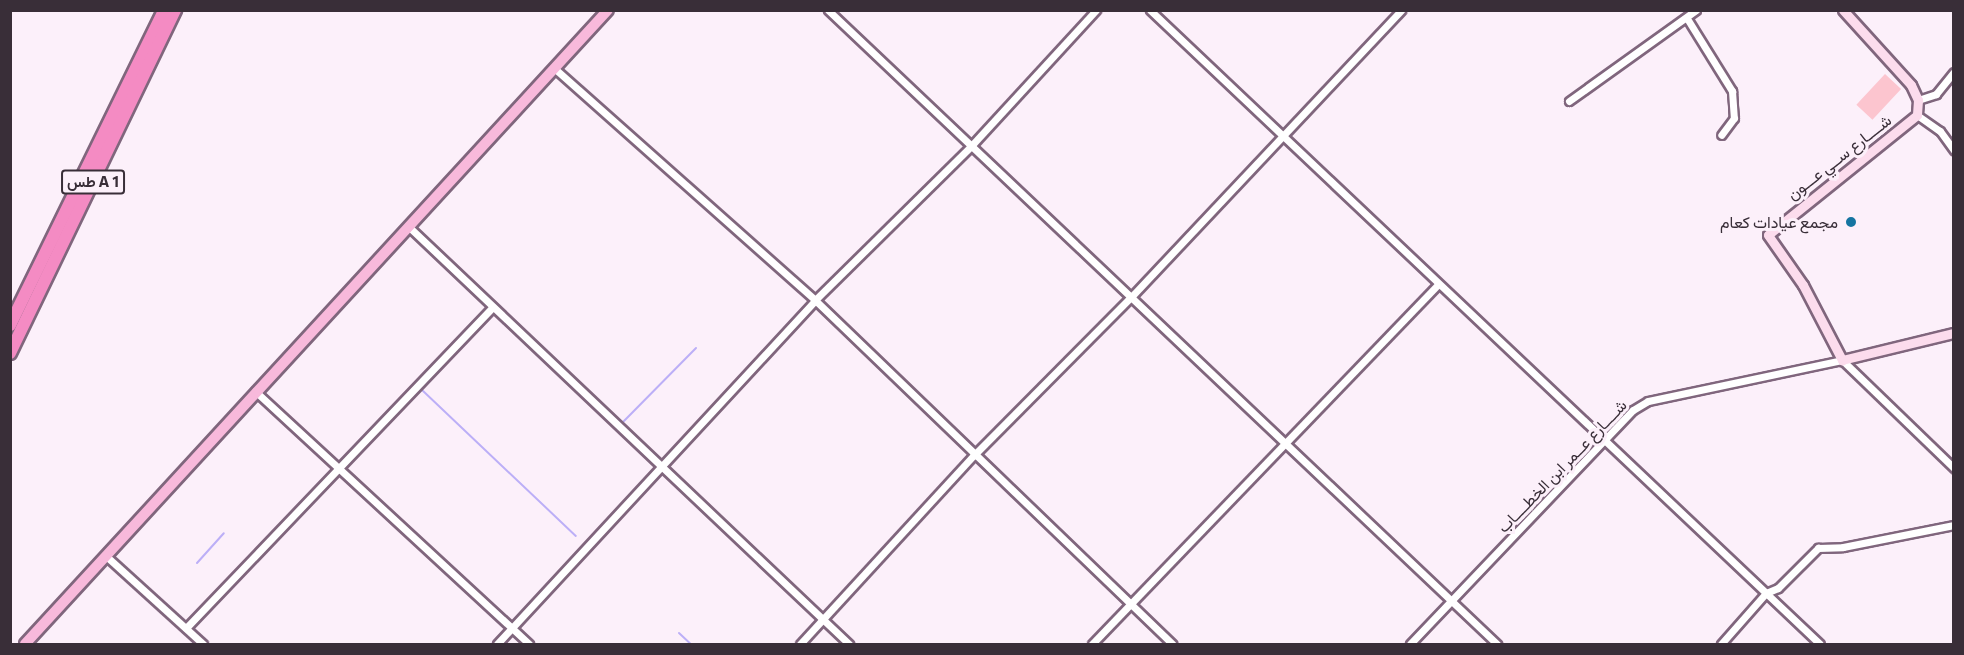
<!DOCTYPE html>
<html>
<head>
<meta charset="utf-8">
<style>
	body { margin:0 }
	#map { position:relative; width:1964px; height:655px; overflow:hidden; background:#fcf0fa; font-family:Commissioner,Vazirmatn,sans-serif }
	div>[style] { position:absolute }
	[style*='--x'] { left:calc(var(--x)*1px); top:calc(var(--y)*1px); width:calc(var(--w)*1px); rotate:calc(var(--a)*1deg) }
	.green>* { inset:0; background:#fcc5cf; transform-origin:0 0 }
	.stream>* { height:2px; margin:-1px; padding:0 1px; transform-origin:1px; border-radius:1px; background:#bcaff7 }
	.roads { filter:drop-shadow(2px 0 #80667d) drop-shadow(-2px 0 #80667d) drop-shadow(0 2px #80667d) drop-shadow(0 -2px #80667d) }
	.street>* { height:7px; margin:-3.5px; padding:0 3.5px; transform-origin:3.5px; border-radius:3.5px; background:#fff }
	.secondary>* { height:9px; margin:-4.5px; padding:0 4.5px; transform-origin:4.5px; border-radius:4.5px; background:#fcdced }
	.primary>* { height:10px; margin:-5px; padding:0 5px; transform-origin:5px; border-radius:5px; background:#f8b9db }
	.highway>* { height:12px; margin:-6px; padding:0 6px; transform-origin:6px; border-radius:6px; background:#f48bc3 }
	.dots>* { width:16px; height:16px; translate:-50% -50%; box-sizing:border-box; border:3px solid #fcf0fa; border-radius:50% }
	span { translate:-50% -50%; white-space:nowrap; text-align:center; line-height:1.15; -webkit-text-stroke:6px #fcf0fa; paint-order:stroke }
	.shield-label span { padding:2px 4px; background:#fcf0fa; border:2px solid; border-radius:4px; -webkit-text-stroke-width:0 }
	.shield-label { font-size:15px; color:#392e38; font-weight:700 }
	.street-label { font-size:16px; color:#392e38 }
	.poi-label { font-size:16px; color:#392e38 }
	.right { translate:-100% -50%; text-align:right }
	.frame { position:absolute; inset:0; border:12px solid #392e38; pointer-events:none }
</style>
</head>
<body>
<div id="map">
	<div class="green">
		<i style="left:1885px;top:74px;width:22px;height:42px;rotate:43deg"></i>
	</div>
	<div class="stream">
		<i style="--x:422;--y:390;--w:212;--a:43.5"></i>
		<i style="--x:623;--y:422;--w:104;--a:-45.4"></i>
		<i style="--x:197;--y:563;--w:40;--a:-48"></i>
		<i style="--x:679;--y:633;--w:16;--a:43"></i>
	</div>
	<div class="roads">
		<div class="street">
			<i style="--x:828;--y:10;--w:922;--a:43.46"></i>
			<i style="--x:1150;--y:10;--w:848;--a:43.42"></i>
			<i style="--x:1766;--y:593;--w:13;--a:-23"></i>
			<i style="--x:1778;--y:588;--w:57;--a:-45"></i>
			<i style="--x:1818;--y:548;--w:25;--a:-2"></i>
			<i style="--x:1843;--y:547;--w:113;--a:-11.2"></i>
			<i style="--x:1688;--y:20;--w:84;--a:58.2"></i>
			<i style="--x:1732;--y:91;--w:27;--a:86"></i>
			<i style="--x:1734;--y:118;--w:21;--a:127"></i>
			<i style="--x:554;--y:68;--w:349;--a:41.6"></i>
			<i style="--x:815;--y:300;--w:496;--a:43.9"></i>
			<i style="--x:1918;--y:100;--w:19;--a:-18"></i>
			<i style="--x:1936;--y:94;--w:28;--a:-51"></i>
			<i style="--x:1569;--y:101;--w:156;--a:-35.6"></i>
			<i style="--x:1917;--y:115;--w:28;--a:35"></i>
			<i style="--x:1940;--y:131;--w:24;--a:54"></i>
			<i style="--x:408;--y:226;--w:608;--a:43.47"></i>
			<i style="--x:255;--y:391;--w:373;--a:42.7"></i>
			<i style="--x:106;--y:556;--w:131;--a:42.2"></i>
			<i style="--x:186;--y:628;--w:444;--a:-46.3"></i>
			<i style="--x:497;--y:644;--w:468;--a:-47.2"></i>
			<i style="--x:815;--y:300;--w:219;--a:-44.6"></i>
			<i style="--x:971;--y:146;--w:185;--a:-47.4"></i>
			<i style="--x:800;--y:644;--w:257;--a:-47.4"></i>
			<i style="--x:974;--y:455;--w:223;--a:-45.2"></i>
			<i style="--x:1131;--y:297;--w:394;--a:-46.7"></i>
			<i style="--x:1092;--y:644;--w:499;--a:-46.1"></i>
			<i style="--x:1410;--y:644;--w:323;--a:-46.4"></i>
			<i style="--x:1633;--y:410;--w:17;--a:-31"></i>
			<i style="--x:1648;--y:401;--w:198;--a:-11.9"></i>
			<i style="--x:1842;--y:360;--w:156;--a:44"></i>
			<i style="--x:1721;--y:644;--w:68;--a:-48.6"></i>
			<i style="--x:1766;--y:593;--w:74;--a:43.4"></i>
		</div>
		<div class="secondary">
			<i style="--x:1843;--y:10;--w:101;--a:47.8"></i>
			<i style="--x:1911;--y:85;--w:17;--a:65"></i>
			<i style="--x:1918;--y:100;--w:15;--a:94"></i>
			<i style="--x:1917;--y:115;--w:191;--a:141.2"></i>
			<i style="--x:1768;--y:235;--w:61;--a:55"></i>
			<i style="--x:1803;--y:285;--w:85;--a:62.5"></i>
			<i style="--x:1842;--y:360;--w:115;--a:-13.6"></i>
		</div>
		<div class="primary">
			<i style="--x:25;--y:644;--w:861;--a:-47.4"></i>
		</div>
		<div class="highway">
			<i style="--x:10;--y:325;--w:351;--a:-63.9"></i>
			<i style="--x:10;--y:353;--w:381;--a:-64.3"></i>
		</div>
	</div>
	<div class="dots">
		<i style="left:1851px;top:222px;background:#1574a1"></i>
	</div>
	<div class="shield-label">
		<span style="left:93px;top:182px">طس A 1</span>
	</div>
	<div class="street-label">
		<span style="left:1839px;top:157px;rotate:-38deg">شــــارع ســي عـــون</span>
		<span style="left:1562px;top:466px;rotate:-46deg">شــــارع عــمر ابن الخطــــاب</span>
	</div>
	<div class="poi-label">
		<span class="right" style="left:1838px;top:222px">مجمع عيادات كعام</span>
	</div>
	<div class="frame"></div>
</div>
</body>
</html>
